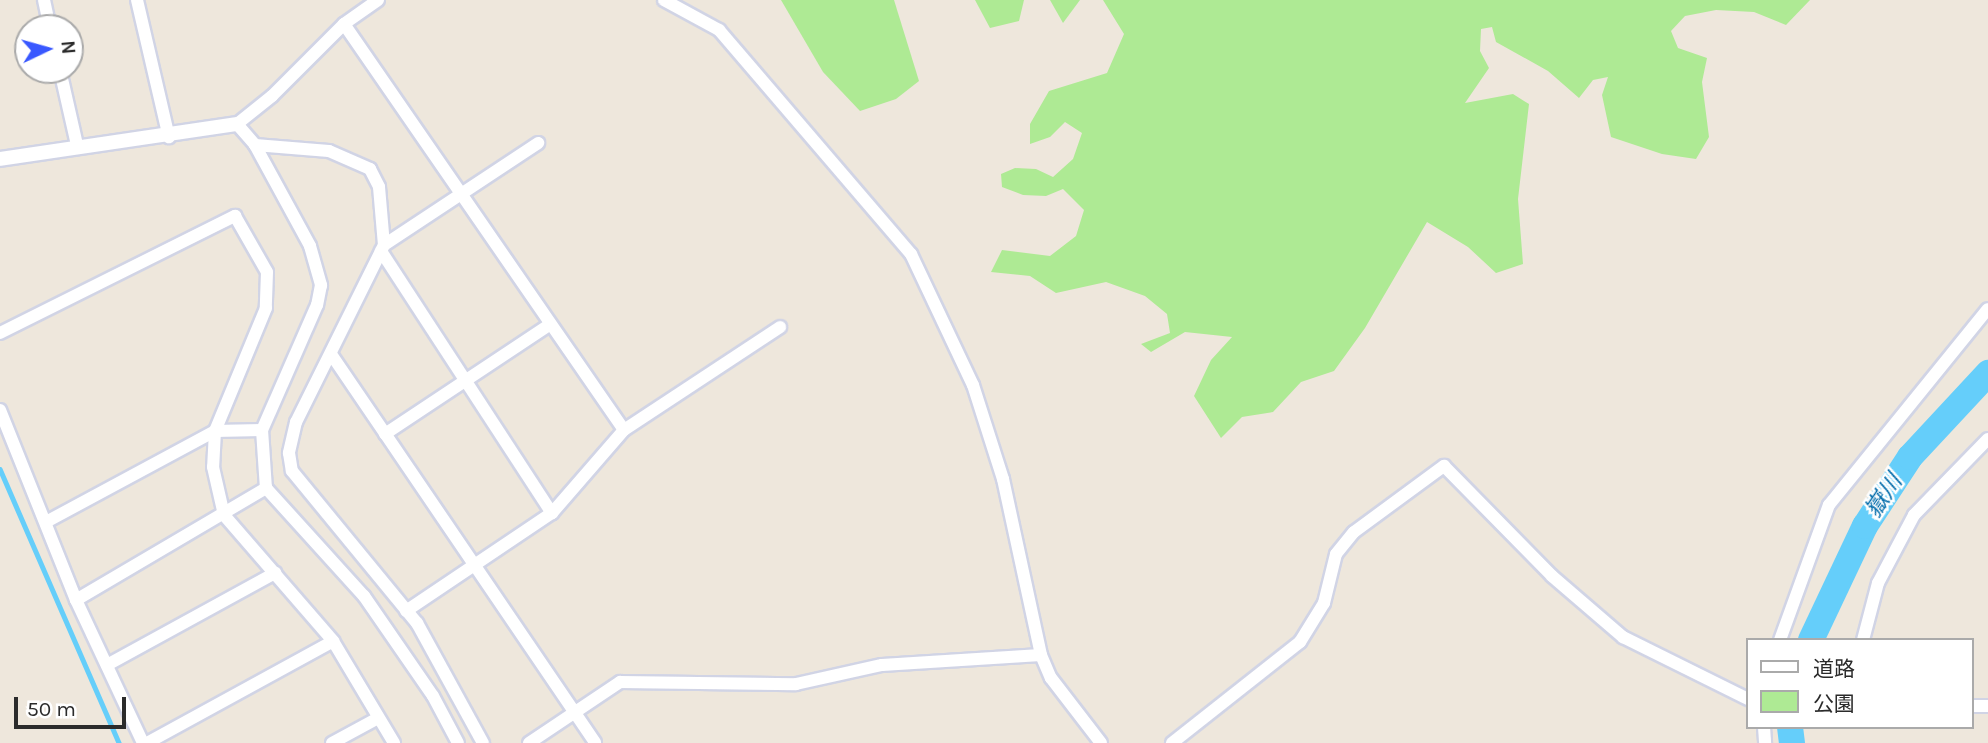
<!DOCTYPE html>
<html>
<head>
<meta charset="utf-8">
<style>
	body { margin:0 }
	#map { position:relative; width:1988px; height:743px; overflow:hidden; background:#eee7dc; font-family:Karla,"Noto Sans JP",sans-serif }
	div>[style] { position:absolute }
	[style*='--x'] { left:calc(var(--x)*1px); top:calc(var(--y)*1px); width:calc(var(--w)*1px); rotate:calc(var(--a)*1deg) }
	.green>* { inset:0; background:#aeea94 }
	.stream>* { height:4.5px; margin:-2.25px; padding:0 2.25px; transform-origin:2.25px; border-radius:2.25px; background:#65cefa }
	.river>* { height:26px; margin:-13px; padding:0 13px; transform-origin:13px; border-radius:13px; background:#65cefa }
	.roads { filter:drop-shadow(2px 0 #d1d4e5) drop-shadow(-2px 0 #d1d4e5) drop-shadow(0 2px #d1d4e5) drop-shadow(0 -2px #d1d4e5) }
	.minor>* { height:12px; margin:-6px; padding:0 6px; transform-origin:6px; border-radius:6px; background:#fff }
	.tertiary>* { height:14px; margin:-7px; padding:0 7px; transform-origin:7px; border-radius:7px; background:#fff }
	span { translate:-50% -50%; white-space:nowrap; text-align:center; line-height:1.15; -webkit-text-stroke:5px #fff; paint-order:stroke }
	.water-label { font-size:23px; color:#006baa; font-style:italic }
	.legend { position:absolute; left:1746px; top:638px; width:228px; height:91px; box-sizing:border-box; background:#fff; border:2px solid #aaa; margin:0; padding:9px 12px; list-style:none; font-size:21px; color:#2b2b2b }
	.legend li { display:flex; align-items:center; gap:14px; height:35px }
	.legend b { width:35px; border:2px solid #aaa }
	.north { position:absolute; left:14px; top:14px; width:70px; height:70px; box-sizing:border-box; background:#fff; border:2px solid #aaa; border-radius:50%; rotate:85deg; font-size:19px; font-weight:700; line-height:28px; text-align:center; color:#2b2b2b }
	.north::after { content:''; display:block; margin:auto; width:24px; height:32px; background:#3958ff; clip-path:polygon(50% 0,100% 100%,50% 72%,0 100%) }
	.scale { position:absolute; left:14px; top:697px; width:112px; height:32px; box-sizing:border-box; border:4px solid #2b2b2b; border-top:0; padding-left:9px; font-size:21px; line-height:24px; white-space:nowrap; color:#2b2b2b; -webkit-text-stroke:5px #fff; paint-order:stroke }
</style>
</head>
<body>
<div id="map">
	<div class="green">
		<i style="clip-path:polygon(781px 0,894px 0,919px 81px,896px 99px,860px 111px,823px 72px)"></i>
		<i style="clip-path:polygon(975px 0,1024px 0,1019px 21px,990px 28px)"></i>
		<i style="clip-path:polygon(1050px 0,1080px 0,1063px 23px)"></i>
		<i style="clip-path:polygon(1103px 0,1810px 0,1786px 25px,1754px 12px,1716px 10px,1685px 16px,1671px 31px,1678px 48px,1707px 58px,1702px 82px,1709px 137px,1696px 159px,1662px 154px,1611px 137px,1602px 95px,1608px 77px,1593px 80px,1579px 98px,1548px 71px,1496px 42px,1492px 27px,1481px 29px,1480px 51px,1489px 68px,1465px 103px,1513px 94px,1529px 104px,1518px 199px,1523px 264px,1496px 273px,1468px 247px,1427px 222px,1365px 328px,1334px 371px,1301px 382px,1273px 412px,1242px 417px,1221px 438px,1194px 396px,1211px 360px,1232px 337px,1185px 332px,1151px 352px,1141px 344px,1170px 333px,1167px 314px,1145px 296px,1106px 282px,1056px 293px,1030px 276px,991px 272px,1002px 250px,1050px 256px,1076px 236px,1084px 210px,1063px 189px,1046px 196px,1023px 195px,1002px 187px,1001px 174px,1015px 168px,1036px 169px,1053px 177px,1073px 159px,1082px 133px,1065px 122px,1050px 137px,1030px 144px,1030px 124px,1049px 91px,1107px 73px,1124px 34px)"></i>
	</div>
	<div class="stream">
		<i style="--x:0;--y:469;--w:299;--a:66.5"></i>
	</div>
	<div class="river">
		<i style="--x:1811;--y:640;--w:126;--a:-64.7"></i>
		<i style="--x:1865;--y:526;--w:82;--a:-56.9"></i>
		<i style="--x:1910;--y:457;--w:115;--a:-47.1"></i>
		<i style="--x:1790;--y:727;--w:16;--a:83"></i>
	</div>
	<div class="roads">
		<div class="minor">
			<i style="--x:44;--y:0;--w:29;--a:78"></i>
			<i style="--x:137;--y:0;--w:141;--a:76.9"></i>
			<i style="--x:378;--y:0;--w:42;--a:144.8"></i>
			<i style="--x:344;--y:24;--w:102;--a:135"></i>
			<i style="--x:272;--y:96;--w:45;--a:141.3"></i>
			<i style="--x:237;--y:124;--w:28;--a:49"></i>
			<i style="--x:255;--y:145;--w:115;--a:61.4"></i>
			<i style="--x:310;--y:246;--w:41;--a:74.2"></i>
			<i style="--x:321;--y:285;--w:20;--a:101"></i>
			<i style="--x:317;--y:305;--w:137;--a:113.7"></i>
			<i style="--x:262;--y:430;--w:58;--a:86.1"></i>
			<i style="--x:266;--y:488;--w:146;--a:47.8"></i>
			<i style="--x:364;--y:596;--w:121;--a:55.4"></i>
			<i style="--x:433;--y:696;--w:53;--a:62"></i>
			<i style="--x:664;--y:0;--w:63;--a:28.6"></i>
			<i style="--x:719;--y:30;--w:295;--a:49.4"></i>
			<i style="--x:911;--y:254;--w:145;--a:64.7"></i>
			<i style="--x:973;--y:385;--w:99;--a:72.3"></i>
			<i style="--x:1003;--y:479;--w:180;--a:77.8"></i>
			<i style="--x:1041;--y:655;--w:25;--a:67"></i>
			<i style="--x:1051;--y:678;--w:82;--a:52.4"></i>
			<i style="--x:344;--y:24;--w:493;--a:55.4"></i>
			<i style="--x:60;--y:70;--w:77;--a:77.2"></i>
			<i style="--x:255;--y:145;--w:74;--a:4.6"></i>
			<i style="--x:329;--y:151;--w:45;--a:23.7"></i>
			<i style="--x:370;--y:169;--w:20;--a:63"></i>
			<i style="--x:379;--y:187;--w:58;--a:85.1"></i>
			<i style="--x:384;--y:245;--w:198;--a:116.4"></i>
			<i style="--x:296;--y:422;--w:32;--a:103"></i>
			<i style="--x:289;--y:453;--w:18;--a:81"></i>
			<i style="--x:292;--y:471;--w:197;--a:50.6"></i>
			<i style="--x:417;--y:623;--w:137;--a:61.2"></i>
			<i style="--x:384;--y:245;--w:185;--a:-33.5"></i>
			<i style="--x:381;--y:251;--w:313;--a:56.9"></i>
			<i style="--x:0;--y:333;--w:263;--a:-26.5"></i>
			<i style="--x:235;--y:216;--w:64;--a:60.3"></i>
			<i style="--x:267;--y:272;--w:36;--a:92"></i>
			<i style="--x:266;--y:308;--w:133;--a:112.5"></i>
			<i style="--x:215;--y:431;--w:36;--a:93"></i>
			<i style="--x:213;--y:467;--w:49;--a:77.1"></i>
			<i style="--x:224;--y:515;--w:167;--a:49.1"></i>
			<i style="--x:333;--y:641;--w:119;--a:59.1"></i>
			<i style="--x:331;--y:354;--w:470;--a:55.8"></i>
			<i style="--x:0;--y:410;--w:205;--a:68.2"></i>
			<i style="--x:76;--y:600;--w:158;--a:64.9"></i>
			<i style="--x:385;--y:434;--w:197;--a:-33.6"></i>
			<i style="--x:46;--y:522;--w:192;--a:-28.3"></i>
			<i style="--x:215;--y:431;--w:47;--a:-1.2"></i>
			<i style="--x:76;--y:600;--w:221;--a:-30.5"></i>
			<i style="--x:406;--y:611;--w:176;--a:-33.9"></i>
			<i style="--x:552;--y:513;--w:110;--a:-49.1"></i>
			<i style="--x:624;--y:430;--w:187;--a:-33.4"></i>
			<i style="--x:1780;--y:640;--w:144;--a:-70.1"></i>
			<i style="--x:1829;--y:505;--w:252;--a:-51"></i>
			<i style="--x:1863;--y:640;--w:59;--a:-75.3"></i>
			<i style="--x:1878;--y:583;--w:77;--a:-62.1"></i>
			<i style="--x:1914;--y:515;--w:106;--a:-45.8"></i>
			<i style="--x:107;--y:665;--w:192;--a:-28.7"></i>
			<i style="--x:1972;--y:706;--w:16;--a:0"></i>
			<i style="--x:1764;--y:727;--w:16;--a:86"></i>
			<i style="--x:147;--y:743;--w:212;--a:-28.7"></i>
			<i style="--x:332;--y:743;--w:52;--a:-28.5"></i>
			<i style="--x:529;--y:743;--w:110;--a:-33.8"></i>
			<i style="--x:620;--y:682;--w:176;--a:0.7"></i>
			<i style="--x:796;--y:684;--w:88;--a:-12.5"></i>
			<i style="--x:882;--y:665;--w:159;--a:-3.6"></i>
			<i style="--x:1172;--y:743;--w:163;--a:-38.3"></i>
			<i style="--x:1300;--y:642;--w:46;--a:-58.4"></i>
			<i style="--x:1324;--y:603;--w:50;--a:-76.2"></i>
			<i style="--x:1336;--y:554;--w:28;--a:-51"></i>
			<i style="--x:1354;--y:532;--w:112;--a:-36.3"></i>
			<i style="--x:1444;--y:466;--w:154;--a:45.5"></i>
			<i style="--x:1552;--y:576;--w:94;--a:40.7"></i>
			<i style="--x:1623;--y:637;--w:140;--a:26.4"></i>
		</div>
		<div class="tertiary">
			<i style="--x:0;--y:159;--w:240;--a:-8.4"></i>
		</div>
	</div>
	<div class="water-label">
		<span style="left:1884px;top:496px;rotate:-56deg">嶽川</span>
	</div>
	<ul class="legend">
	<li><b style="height:9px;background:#fff"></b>道路</li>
	<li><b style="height:19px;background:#aeea94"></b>公園</li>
	</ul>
	<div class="north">N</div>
	<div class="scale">50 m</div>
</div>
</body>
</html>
